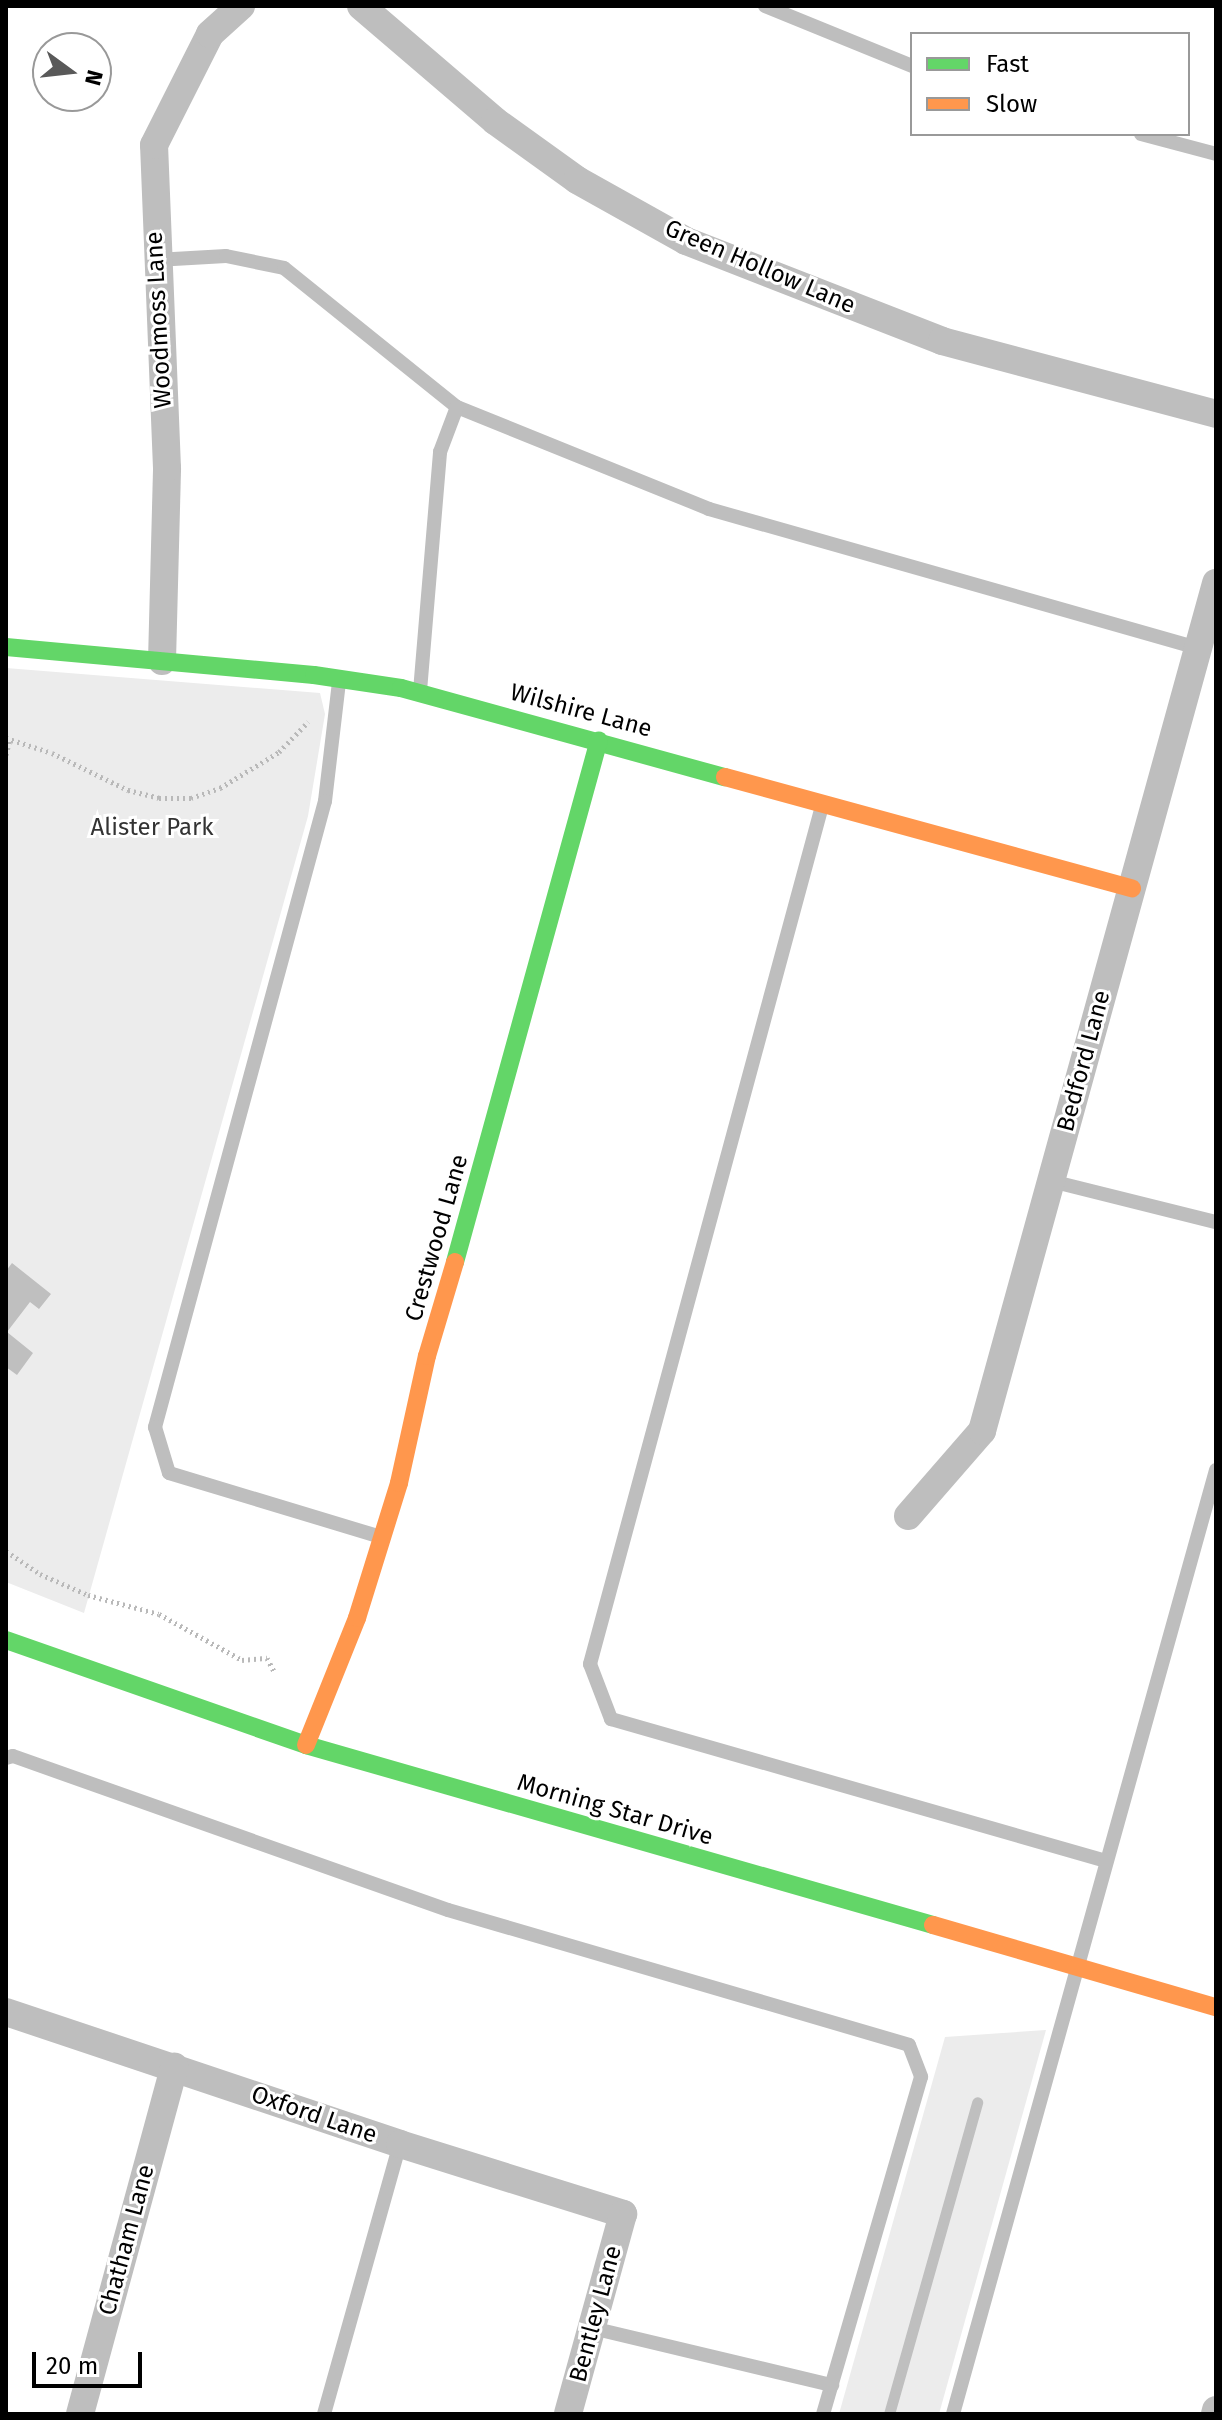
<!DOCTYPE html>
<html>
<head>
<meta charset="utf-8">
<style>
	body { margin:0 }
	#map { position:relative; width:1222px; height:2420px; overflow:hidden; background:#fff; font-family:"Fira Sans",sans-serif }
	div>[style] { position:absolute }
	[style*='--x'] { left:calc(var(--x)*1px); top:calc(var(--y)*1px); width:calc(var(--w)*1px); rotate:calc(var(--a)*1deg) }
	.green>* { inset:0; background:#ececec }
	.water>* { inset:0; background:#bfbfbf }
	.stream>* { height:11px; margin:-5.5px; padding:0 5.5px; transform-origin:5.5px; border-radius:5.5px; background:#bfbfbf }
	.path>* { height:5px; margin-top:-2.5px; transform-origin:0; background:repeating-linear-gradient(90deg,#b9b9b9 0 2px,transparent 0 6px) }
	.lane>* { height:14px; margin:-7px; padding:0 7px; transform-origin:7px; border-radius:7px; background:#bebebe }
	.street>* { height:28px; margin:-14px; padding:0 14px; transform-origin:14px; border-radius:14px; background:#bebebe }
	.fast>* { height:18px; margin:-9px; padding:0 9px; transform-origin:9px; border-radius:9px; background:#63d668 }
	.slow>* { height:18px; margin:-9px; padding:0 9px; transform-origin:9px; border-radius:9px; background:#ff974d }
	span { translate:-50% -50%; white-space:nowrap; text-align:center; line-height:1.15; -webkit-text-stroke:6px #fff; paint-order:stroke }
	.street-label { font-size:24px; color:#000 }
	.park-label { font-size:24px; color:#333 }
	.frame { position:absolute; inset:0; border:8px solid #000; pointer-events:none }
	.legend { position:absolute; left:910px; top:32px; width:280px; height:104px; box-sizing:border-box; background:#fff; border:2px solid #999; margin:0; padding:10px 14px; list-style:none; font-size:24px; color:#000 }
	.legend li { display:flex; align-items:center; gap:16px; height:40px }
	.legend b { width:40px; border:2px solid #999 }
	.north { position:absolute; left:32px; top:32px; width:80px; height:80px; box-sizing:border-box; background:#fff; border:2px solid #999; border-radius:50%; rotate:105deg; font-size:22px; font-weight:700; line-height:32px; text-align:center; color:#000 }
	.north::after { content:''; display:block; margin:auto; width:28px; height:36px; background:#595959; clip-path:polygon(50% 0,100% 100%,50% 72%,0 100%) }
	.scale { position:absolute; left:32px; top:2352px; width:110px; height:36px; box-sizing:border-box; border:4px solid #000; border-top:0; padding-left:10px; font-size:24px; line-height:28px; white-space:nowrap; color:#000; -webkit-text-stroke:6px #fff; paint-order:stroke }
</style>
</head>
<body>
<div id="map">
	<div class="green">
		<i style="clip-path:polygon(6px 668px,320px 693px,325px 714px,308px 816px,84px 1613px,6px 1582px)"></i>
		<i style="clip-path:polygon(1046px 2030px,939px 2414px,839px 2414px,945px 2037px)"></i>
	</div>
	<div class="water">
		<i style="clip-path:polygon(12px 1263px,51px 1294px,39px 1309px,30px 1302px,7px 1332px,33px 1353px,17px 1375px,6px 1367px,6px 1271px)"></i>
	</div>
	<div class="stream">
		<i style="--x:889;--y:2414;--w:324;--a:-74.2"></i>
	</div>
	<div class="path">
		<i style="--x:6;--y:738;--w:48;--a:18.1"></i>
		<i style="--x:52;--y:753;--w:85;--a:26"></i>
		<i style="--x:128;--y:790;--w:32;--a:14"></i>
		<i style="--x:159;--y:798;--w:32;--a:0"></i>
		<i style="--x:191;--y:798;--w:31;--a:-19"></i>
		<i style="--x:220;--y:788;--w:69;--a:-31.4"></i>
		<i style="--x:279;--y:752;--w:42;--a:-46"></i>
		<i style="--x:6;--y:755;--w:16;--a:-76"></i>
		<i style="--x:6;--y:1551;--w:41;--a:34.1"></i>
		<i style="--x:40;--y:1574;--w:52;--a:23.6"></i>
		<i style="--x:88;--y:1595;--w:73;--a:15"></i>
		<i style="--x:159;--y:1614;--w:95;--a:29"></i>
		<i style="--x:242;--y:1660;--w:25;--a:-5"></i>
		<i style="--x:267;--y:1658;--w:15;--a:62"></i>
	</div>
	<div class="lane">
		<i style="--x:765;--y:6;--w:159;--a:22.2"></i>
		<i style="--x:1141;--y:134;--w:78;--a:14.9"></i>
		<i style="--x:156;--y:260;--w:70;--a:-3.3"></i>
		<i style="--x:226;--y:256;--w:59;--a:11.7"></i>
		<i style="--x:284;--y:268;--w:222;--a:38.8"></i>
		<i style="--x:457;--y:407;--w:272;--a:22"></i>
		<i style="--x:709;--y:509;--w:508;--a:15.87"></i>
		<i style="--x:339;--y:682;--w:120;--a:96.7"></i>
		<i style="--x:325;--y:801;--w:649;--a:105.19"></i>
		<i style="--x:155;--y:1427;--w:48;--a:73.1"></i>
		<i style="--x:169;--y:1473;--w:218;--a:16.8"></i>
		<i style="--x:420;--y:691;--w:240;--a:-85.2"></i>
		<i style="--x:440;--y:452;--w:48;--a:-69.3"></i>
		<i style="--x:822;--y:806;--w:889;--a:105.13"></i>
		<i style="--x:590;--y:1664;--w:59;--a:69.1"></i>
		<i style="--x:611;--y:1719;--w:515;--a:16.01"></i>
		<i style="--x:1051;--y:1181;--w:170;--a:14"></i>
		<i style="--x:6;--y:1758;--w:7;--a:-16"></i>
		<i style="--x:13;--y:1756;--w:461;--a:19.5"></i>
		<i style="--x:448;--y:1910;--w:480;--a:16.3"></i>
		<i style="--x:909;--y:2045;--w:34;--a:69"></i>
		<i style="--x:921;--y:2077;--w:351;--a:106.2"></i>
		<i style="--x:592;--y:2328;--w:247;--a:13.4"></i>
		<i style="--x:324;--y:2414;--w:280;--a:-74.3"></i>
		<i style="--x:953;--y:2414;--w:980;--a:-74.43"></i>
	</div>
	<div class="street">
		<i style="--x:361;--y:6;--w:177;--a:40.6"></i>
		<i style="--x:495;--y:121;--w:101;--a:35.7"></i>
		<i style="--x:577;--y:180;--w:125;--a:29.2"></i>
		<i style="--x:686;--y:241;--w:275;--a:21.3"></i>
		<i style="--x:942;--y:341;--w:284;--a:14.9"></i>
		<i style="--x:162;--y:661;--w:193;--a:-88.5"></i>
		<i style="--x:167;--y:468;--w:323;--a:-92.3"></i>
		<i style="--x:154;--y:145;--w:124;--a:-63.2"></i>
		<i style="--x:210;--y:34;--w:42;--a:-42.1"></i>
		<i style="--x:908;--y:1516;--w:113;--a:-49"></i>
		<i style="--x:982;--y:1431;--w:880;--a:-74.57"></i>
		<i style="--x:6;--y:2012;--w:416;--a:18.5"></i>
		<i style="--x:400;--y:2144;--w:234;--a:17.4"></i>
		<i style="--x:623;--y:2214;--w:207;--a:105.4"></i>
		<i style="--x:80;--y:2414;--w:360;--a:-74.8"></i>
		<i style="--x:1215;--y:2414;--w:4;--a:-76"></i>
	</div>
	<div class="fast">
		<i style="--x:6;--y:647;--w:309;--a:5.2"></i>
		<i style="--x:314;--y:675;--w:88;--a:8.5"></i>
		<i style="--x:401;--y:688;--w:336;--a:15.4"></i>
		<i style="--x:455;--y:1262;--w:541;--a:-74.58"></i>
		<i style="--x:6;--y:1640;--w:318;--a:19.3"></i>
		<i style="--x:306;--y:1745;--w:652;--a:16.02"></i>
	</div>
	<div class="slow">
		<i style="--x:725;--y:777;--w:422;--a:15.3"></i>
		<i style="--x:306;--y:1745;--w:137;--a:-68.1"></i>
		<i style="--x:357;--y:1618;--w:141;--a:-72.7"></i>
		<i style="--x:399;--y:1483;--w:130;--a:-77.6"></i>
		<i style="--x:427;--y:1356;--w:98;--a:-73.4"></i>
		<i style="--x:933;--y:1925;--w:295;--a:16.2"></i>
	</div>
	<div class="street-label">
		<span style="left:760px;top:267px;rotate:23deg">Green Hollow Lane</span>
		<span style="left:159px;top:320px;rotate:-93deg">Woodmoss Lane</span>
		<span style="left:581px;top:711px;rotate:15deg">Wilshire Lane</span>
		<span style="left:1084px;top:1061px;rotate:-75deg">Bedford Lane</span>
		<span style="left:437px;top:1238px;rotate:-74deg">Crestwood Lane</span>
		<span style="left:615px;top:1810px;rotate:16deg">Morning Star Drive</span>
		<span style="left:314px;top:2115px;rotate:19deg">Oxford Lane</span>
		<span style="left:127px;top:2240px;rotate:-75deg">Chatham Lane</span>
		<span style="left:596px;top:2314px;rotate:-75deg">Bentley Lane</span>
	</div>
	<div class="park-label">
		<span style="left:152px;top:828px">Alister Park</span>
	</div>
	<div class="frame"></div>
	<ul class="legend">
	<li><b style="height:10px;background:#63d668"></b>Fast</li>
	<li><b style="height:10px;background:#ff974d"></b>Slow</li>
	</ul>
	<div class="north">N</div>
	<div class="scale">20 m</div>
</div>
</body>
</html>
